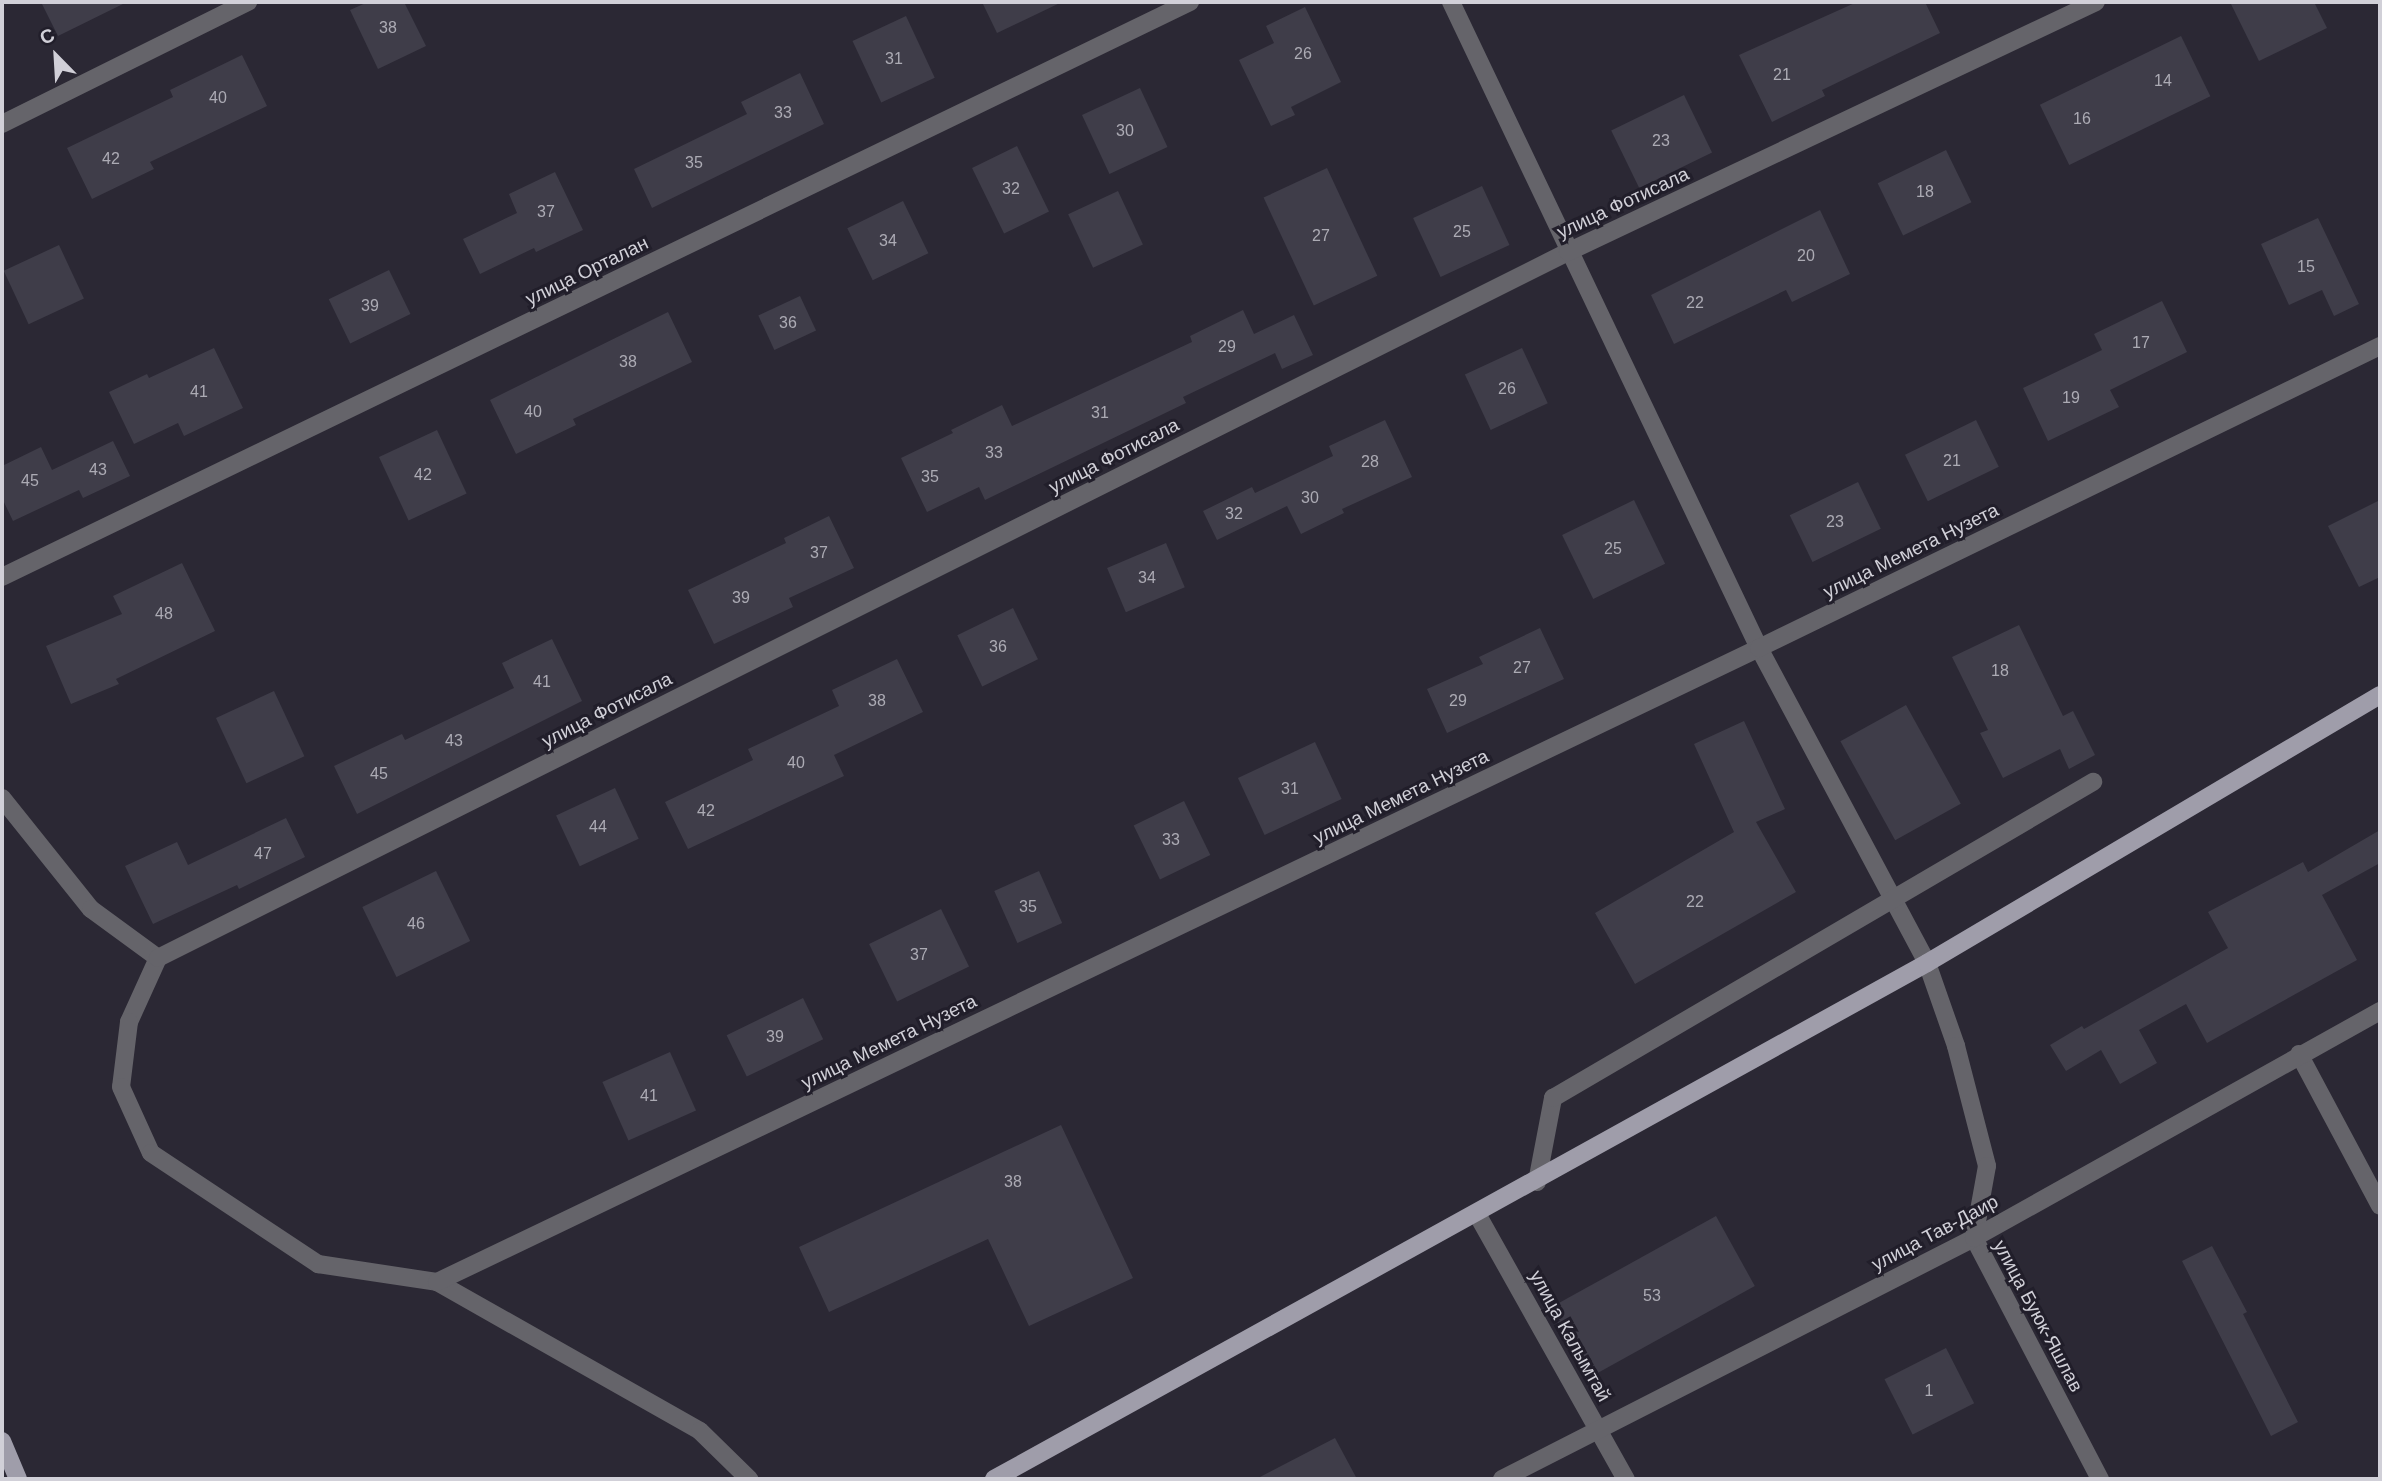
<!DOCTYPE html>
<html>
<head>
<meta charset="utf-8">
<style>
	body { margin:0 }
	#map { position:relative; width:2382px; height:1481px; overflow:hidden; background:#2b2834; font-family:Arial,sans-serif }
	div>[style] { position:absolute }
	[style*='--x'] { left:calc(var(--x)*1px); top:calc(var(--y)*1px); width:calc(var(--w)*1px); rotate:calc(var(--a)*1deg) }
	.building>* { inset:0; background:#3f3d49; transform-origin:0 0 }
	.minor>* { height:18px; margin:-9px; padding:0 9px; transform-origin:9px; border-radius:9px; background:#65646a }
	.major>* { height:18px; margin:-9px; padding:0 9px; transform-origin:9px; border-radius:9px; background:#9f9daa }
	span { translate:-50% -50%; white-space:nowrap; text-align:center; line-height:1.15; -webkit-text-stroke:6px #211e2a; paint-order:stroke }
	.number-label { font-size:16px; color:#acabb4 }
	.number-label span { -webkit-text-stroke-width:0 }
	.street-label { font-size:19px; color:#d1d0d8 }
	.frame { position:absolute; inset:0; border:4px solid #d1d0d8; pointer-events:none }
	.north { position:absolute; left:21px; top:21px; width:70px; height:70px; -webkit-text-stroke:5px #211e2a; paint-order:stroke; rotate:336deg; font-size:19px; font-weight:700; line-height:28px; text-align:center; color:#d1d0d8 }
	.north::after { content:''; display:block; margin:auto; width:24px; height:32px; background:#d1d0d8; clip-path:polygon(50% 0,100% 100%,50% 72%,0 100%) }
</style>
</head>
<body>
<div id="map">
	<div class="building">
		<i style="clip-path:polygon(41px 2px,127px 2px,58px 36px)"></i>
		<i style="clip-path:polygon(368px 2px,404px 2px,426px 46px,378px 69px,350px 10px)"></i>
		<i style="clip-path:polygon(982px 2px,1062px 2px,997px 33px)"></i>
		<i style="clip-path:polygon(1857px 2px,1925px 2px,1940px 33px,1822px 90px,1825px 96px,1772px 122px,1739px 55px)"></i>
		<i style="clip-path:polygon(2230px 2px,2314px 2px,2327px 28px,2259px 61px)"></i>
		<i style="clip-path:polygon(1305px 7px,1341px 82px,1291px 107px,1295px 115px,1271px 126px,1239px 60px,1274px 43px,1266px 26px)"></i>
		<i style="left:906px;top:16px;width:68px;height:59px;rotate:65deg"></i>
		<i style="left:2181px;top:36px;width:67px;height:157px;rotate:64deg"></i>
		<i style="clip-path:polygon(242px 55px,267px 106px,150px 162px,154px 169px,92px 199px,67px 148px,173px 97px,170px 90px)"></i>
		<i style="clip-path:polygon(800px 73px,824px 124px,652px 208px,634px 169px,747px 114px,741px 102px)"></i>
		<i style="left:1140px;top:88px;width:65px;height:64px;rotate:65deg"></i>
		<i style="left:1684px;top:95px;width:64px;height:81px;rotate:64deg"></i>
		<i style="left:1017px;top:146px;width:73px;height:50px;rotate:64deg"></i>
		<i style="left:1946px;top:150px;width:58px;height:76px;rotate:64deg"></i>
		<i style="left:1327px;top:168px;width:119px;height:70px;rotate:65deg"></i>
		<i style="clip-path:polygon(555px 172px,583px 230px,536px 252px,534px 248px,480px 274px,463px 239px,517px 213px,509px 194px)"></i>
		<i style="left:1482px;top:186px;width:65px;height:76px;rotate:65deg"></i>
		<i style="left:1118px;top:191px;width:59px;height:55px;rotate:65deg"></i>
		<i style="left:903px;top:201px;width:58px;height:62px;rotate:64deg"></i>
		<i style="clip-path:polygon(1820px 210px,1850px 274px,1792px 302px,1786px 290px,1674px 344px,1651px 295px)"></i>
		<i style="clip-path:polygon(2318px 218px,2359px 304px,2334px 316px,2322px 290px,2289px 305px,2261px 244px)"></i>
		<i style="left:59px;top:245px;width:59px;height:61px;rotate:65deg"></i>
		<i style="left:389px;top:270px;width:49px;height:67px;rotate:64deg"></i>
		<i style="left:800px;top:296px;width:38px;height:46px;rotate:65deg"></i>
		<i style="clip-path:polygon(2162px 301px,2187px 352px,2110px 390px,2119px 407px,2048px 441px,2023px 388px,2102px 350px,2094px 334px)"></i>
		<i style="clip-path:polygon(1243px 310px,1254px 334px,1294px 315px,1313px 355px,1282px 369px,1275px 353px,1183px 397px,1186px 403px,985px 500px,979px 487px,927px 512px,901px 458px,953px 433px,951px 430px,1002px 405px,1012px 426px,1192px 342px,1190px 336px)"></i>
		<i style="clip-path:polygon(668px 312px,692px 362px,573px 419px,576px 425px,516px 454px,490px 400px)"></i>
		<i style="clip-path:polygon(214px 348px,243px 408px,184px 436px,178px 423px,134px 444px,109px 392px,147px 374px,149px 378px)"></i>
		<i style="left:1522px;top:348px;width:61px;height:63px;rotate:65deg"></i>
		<i style="clip-path:polygon(1385px 420px,1412px 477px,1342px 509px,1344px 513px,1301px 534px,1287px 506px,1217px 540px,1203px 511px,1252px 487px,1255px 493px,1333px 456px,1329px 446px)"></i>
		<i style="left:1976px;top:420px;width:52px;height:79px;rotate:64deg"></i>
		<i style="left:437px;top:430px;width:70px;height:64px;rotate:65deg"></i>
		<i style="clip-path:polygon(113px 441px,130px 476px,83px 498px,79px 490px,13px 521px,2px 498px,2px 466px,41px 447px,52px 470px)"></i>
		<i style="left:1858px;top:482px;width:52px;height:76px;rotate:64deg"></i>
		<i style="left:1634px;top:500px;width:71px;height:80px;rotate:64deg"></i>
		<i style="clip-path:polygon(2380px 500px,2380px 577px,2359px 587px,2328px 526px)"></i>
		<i style="clip-path:polygon(829px 516px,854px 568px,789px 598px,793px 607px,714px 644px,688px 590px,786px 543px,784px 538px)"></i>
		<i style="left:1166px;top:543px;width:48px;height:64px;rotate:67deg"></i>
		<i style="clip-path:polygon(182px 563px,215px 631px,116px 679px,119px 684px,71px 704px,46px 646px,122px 614px,113px 596px)"></i>
		<i style="left:1013px;top:608px;width:57px;height:62px;rotate:64deg"></i>
		<i style="clip-path:polygon(2019px 625px,2063px 716px,2073px 711px,2095px 755px,2069px 769px,2060px 749px,2003px 778px,1980px 733px,1988px 730px,1952px 657px)"></i>
		<i style="clip-path:polygon(1540px 628px,1564px 679px,1447px 733px,1427px 689px,1483px 664px,1479px 657px)"></i>
		<i style="clip-path:polygon(552px 639px,582px 701px,357px 814px,334px 766px,402px 734px,405px 740px,514px 688px,502px 663px)"></i>
		<i style="clip-path:polygon(897px 659px,923px 712px,834px 755px,844px 776px,688px 849px,665px 802px,753px 760px,748px 749px,839px 706px,832px 690px)"></i>
		<i style="left:274px;top:691px;width:72px;height:64px;rotate:65deg"></i>
		<i style="left:1906px;top:705px;width:113px;height:75px;rotate:61deg"></i>
		<i style="clip-path:polygon(1744px 721px,1785px 809px,1756px 822px,1796px 892px,1635px 984px,1595px 913px,1734px 832px,1694px 744px)"></i>
		<i style="left:1315px;top:742px;width:63px;height:85px;rotate:65deg"></i>
		<i style="left:615px;top:788px;width:56px;height:65px;rotate:65deg"></i>
		<i style="left:1184px;top:801px;width:60px;height:56px;rotate:64deg"></i>
		<i style="clip-path:polygon(286px 818px,305px 857px,239px 889px,237px 885px,153px 924px,125px 866px,177px 842px,188px 865px)"></i>
		<i style="clip-path:polygon(2380px 830px,2380px 863px,2322px 895px,2357px 960px,2207px 1043px,2186px 1004px,2139px 1030px,2157px 1063px,2120px 1084px,2101px 1050px,2066px 1071px,2050px 1045px,2082px 1026px,2084px 1029px,2228px 948px,2208px 912px,2303px 862px,2308px 872px)"></i>
		<i style="left:436px;top:871px;width:78px;height:82px;rotate:64deg"></i>
		<i style="left:1039px;top:871px;width:57px;height:49px;rotate:66deg"></i>
		<i style="left:941px;top:909px;width:64px;height:80px;rotate:64deg"></i>
		<i style="left:803px;top:998px;width:46px;height:85px;rotate:64deg"></i>
		<i style="left:670px;top:1052px;width:64px;height:74px;rotate:66deg"></i>
		<i style="clip-path:polygon(1061px 1125px,1133px 1278px,1029px 1326px,988px 1239px,829px 1312px,799px 1247px)"></i>
		<i style="left:1716px;top:1216px;width:80px;height:190px;rotate:61deg"></i>
		<i style="clip-path:polygon(2212px 1246px,2247px 1312px,2243px 1314px,2298px 1422px,2271px 1436px,2182px 1261px)"></i>
		<i style="left:1946px;top:1348px;width:62px;height:69px;rotate:63deg"></i>
		<i style="clip-path:polygon(1335px 1438px,1357px 1479px,1256px 1479px)"></i>
	</div>
	<div class="minor">
		<i style="--x:1451;--y:2;--w:716;--a:64.51"></i>
		<i style="--x:1759;--y:648;--w:357;--a:61.9"></i>
		<i style="--x:1927;--y:963;--w:88;--a:70.7"></i>
		<i style="--x:1956;--y:1046;--w:124;--a:75.5"></i>
		<i style="--x:1987;--y:1166;--w:73;--a:100.2"></i>
		<i style="--x:1974;--y:1238;--w:272;--a:62.4"></i>
		<i style="--x:2;--y:124;--w:275;--a:-26.4"></i>
		<i style="--x:2;--y:577;--w:1320;--a:-25.83"></i>
		<i style="--x:2;--y:798;--w:142;--a:51.3"></i>
		<i style="--x:91;--y:909;--w:83;--a:36.2"></i>
		<i style="--x:158;--y:958;--w:70;--a:114.4"></i>
		<i style="--x:129;--y:1022;--w:65;--a:97"></i>
		<i style="--x:121;--y:1087;--w:72;--a:65.6"></i>
		<i style="--x:151;--y:1153;--w:201;--a:33.6"></i>
		<i style="--x:318;--y:1264;--w:120;--a:8.6"></i>
		<i style="--x:437;--y:1282;--w:302;--a:29.5"></i>
		<i style="--x:700;--y:1431;--w:69;--a:44.4"></i>
		<i style="--x:158;--y:958;--w:1577;--a:-26.6"></i>
		<i style="--x:1568;--y:252;--w:584;--a:-25.34"></i>
		<i style="--x:2299;--y:1054;--w:172;--a:61.9"></i>
		<i style="--x:1537;--y:1182;--w:86;--a:-79.2"></i>
		<i style="--x:1553;--y:1098;--w:626;--a:-30.34"></i>
		<i style="--x:1477;--y:1214;--w:304;--a:60.7"></i>
		<i style="--x:437;--y:1282;--w:1466;--a:-25.62"></i>
		<i style="--x:1759;--y:648;--w:691;--a:-25.93"></i>
		<i style="--x:1502;--y:1479;--w:530;--a:-27.05"></i>
		<i style="--x:1974;--y:1238;--w:465;--a:-29.2"></i>
	</div>
	<div class="major">
		<i style="--x:2;--y:1441;--w:41;--a:67.2"></i>
		<i style="--x:994;--y:1479;--w:1066;--a:-28.94"></i>
		<i style="--x:1927;--y:963;--w:526;--a:-30.61"></i>
	</div>
	<div class="number-label">
		<span style="left:388px;top:28px">38</span>
		<span style="left:1303px;top:54px">26</span>
		<span style="left:894px;top:59px">31</span>
		<span style="left:1782px;top:75px">21</span>
		<span style="left:2163px;top:81px">14</span>
		<span style="left:218px;top:98px">40</span>
		<span style="left:783px;top:113px">33</span>
		<span style="left:2082px;top:119px">16</span>
		<span style="left:1125px;top:131px">30</span>
		<span style="left:1661px;top:141px">23</span>
		<span style="left:111px;top:159px">42</span>
		<span style="left:694px;top:163px">35</span>
		<span style="left:1011px;top:189px">32</span>
		<span style="left:1925px;top:192px">18</span>
		<span style="left:546px;top:212px">37</span>
		<span style="left:1462px;top:232px">25</span>
		<span style="left:1321px;top:236px">27</span>
		<span style="left:888px;top:241px">34</span>
		<span style="left:1806px;top:256px">20</span>
		<span style="left:2306px;top:267px">15</span>
		<span style="left:1695px;top:303px">22</span>
		<span style="left:370px;top:306px">39</span>
		<span style="left:788px;top:323px">36</span>
		<span style="left:2141px;top:343px">17</span>
		<span style="left:1227px;top:347px">29</span>
		<span style="left:628px;top:362px">38</span>
		<span style="left:1507px;top:389px">26</span>
		<span style="left:199px;top:392px">41</span>
		<span style="left:2071px;top:398px">19</span>
		<span style="left:533px;top:412px">40</span>
		<span style="left:1100px;top:413px">31</span>
		<span style="left:994px;top:453px">33</span>
		<span style="left:1952px;top:461px">21</span>
		<span style="left:1370px;top:462px">28</span>
		<span style="left:98px;top:470px">43</span>
		<span style="left:423px;top:475px">42</span>
		<span style="left:930px;top:477px">35</span>
		<span style="left:30px;top:481px">45</span>
		<span style="left:1310px;top:498px">30</span>
		<span style="left:1234px;top:514px">32</span>
		<span style="left:1835px;top:522px">23</span>
		<span style="left:1613px;top:549px">25</span>
		<span style="left:819px;top:553px">37</span>
		<span style="left:1147px;top:578px">34</span>
		<span style="left:741px;top:598px">39</span>
		<span style="left:164px;top:614px">48</span>
		<span style="left:998px;top:647px">36</span>
		<span style="left:1522px;top:668px">27</span>
		<span style="left:2000px;top:671px">18</span>
		<span style="left:542px;top:682px">41</span>
		<span style="left:877px;top:701px">38</span>
		<span style="left:1458px;top:701px">29</span>
		<span style="left:454px;top:741px">43</span>
		<span style="left:796px;top:763px">40</span>
		<span style="left:379px;top:774px">45</span>
		<span style="left:1290px;top:789px">31</span>
		<span style="left:706px;top:811px">42</span>
		<span style="left:598px;top:827px">44</span>
		<span style="left:1171px;top:840px">33</span>
		<span style="left:263px;top:854px">47</span>
		<span style="left:1695px;top:902px">22</span>
		<span style="left:1028px;top:907px">35</span>
		<span style="left:416px;top:924px">46</span>
		<span style="left:919px;top:955px">37</span>
		<span style="left:775px;top:1037px">39</span>
		<span style="left:649px;top:1096px">41</span>
		<span style="left:1013px;top:1182px">38</span>
		<span style="left:1652px;top:1296px">53</span>
		<span style="left:1929px;top:1391px">1</span>
	</div>
	<div class="street-label">
		<span style="left:1623px;top:203px;rotate:-25deg">улица Фотисала</span>
		<span style="left:587px;top:271px;rotate:-26deg">улица Орталан</span>
		<span style="left:1114px;top:456px;rotate:-27deg">улица Фотисала</span>
		<span style="left:1911px;top:551px;rotate:-26deg">улица Мемета Нузета</span>
		<span style="left:607px;top:710px;rotate:-27deg">улица Фотисала</span>
		<span style="left:1401px;top:797px;rotate:-26deg">улица Мемета Нузета</span>
		<span style="left:889px;top:1042px;rotate:-26deg">улица Мемета Нузета</span>
		<span style="left:1935px;top:1233px;rotate:-28deg">улица Тав-Даир</span>
		<span style="left:2038px;top:1316px;rotate:62deg">улица Буюк-Яшлав</span>
		<span style="left:1570px;top:1336px;rotate:61deg">улица Калымтай</span>
	</div>
	<div class="frame"></div>
	<div class="north">С</div>
</div>
</body>
</html>
